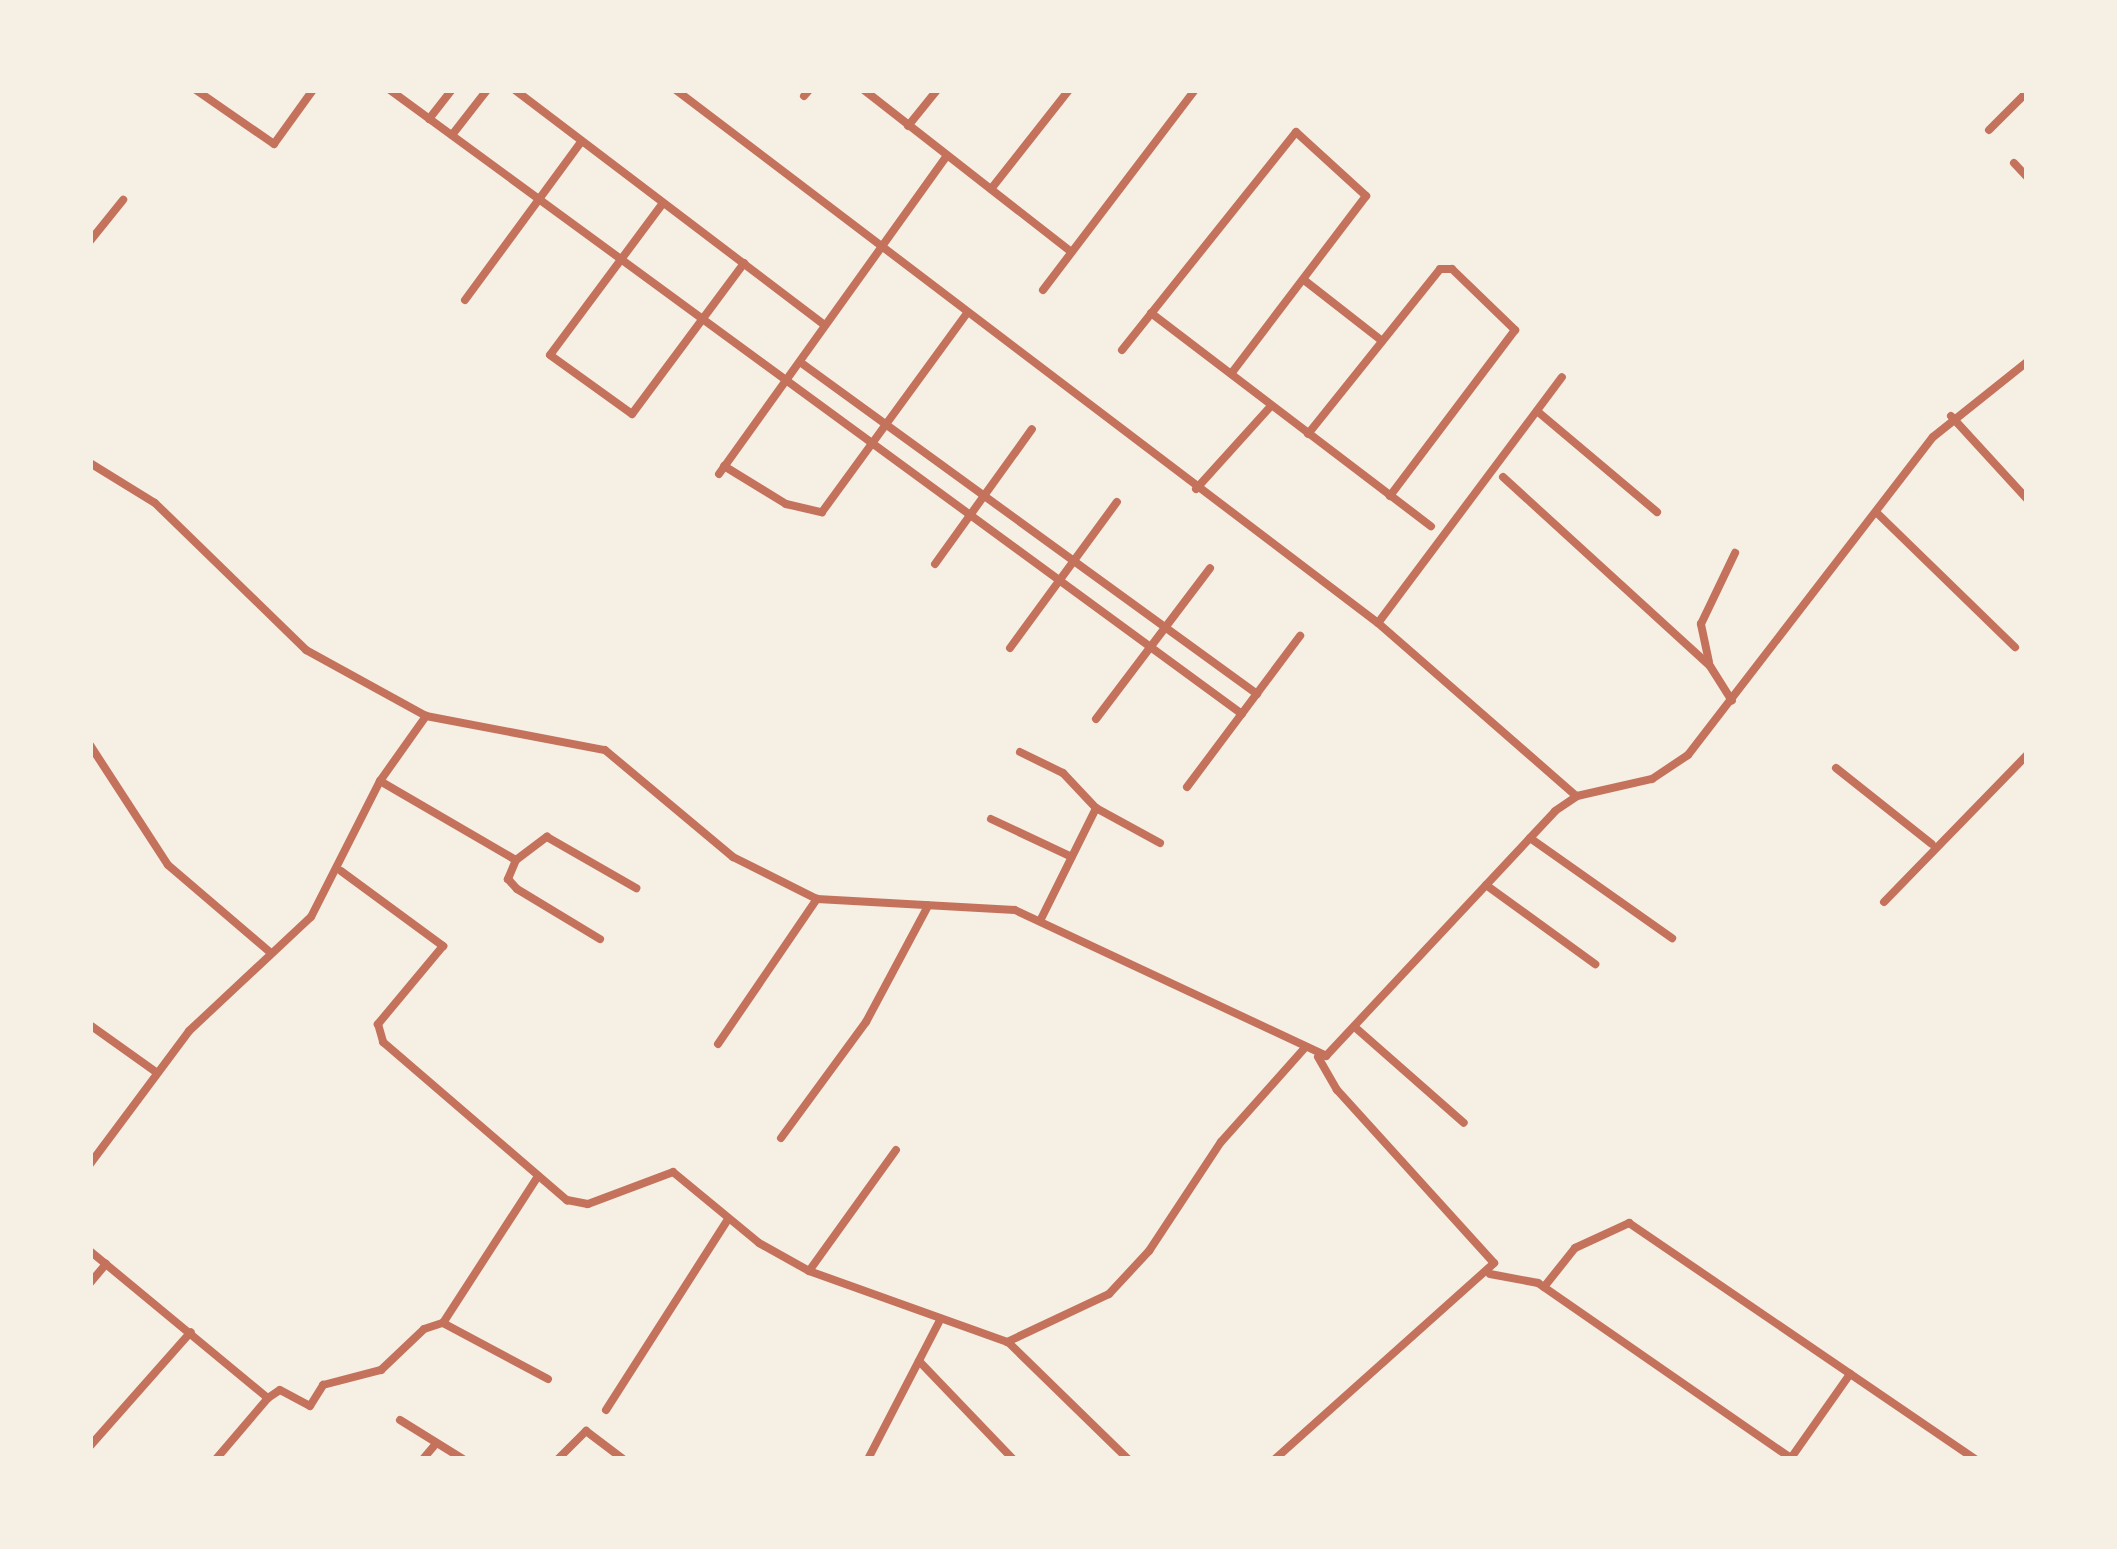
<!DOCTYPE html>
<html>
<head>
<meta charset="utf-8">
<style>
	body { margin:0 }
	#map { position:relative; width:2117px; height:1549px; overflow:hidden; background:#f6efe4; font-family:Montserrat,sans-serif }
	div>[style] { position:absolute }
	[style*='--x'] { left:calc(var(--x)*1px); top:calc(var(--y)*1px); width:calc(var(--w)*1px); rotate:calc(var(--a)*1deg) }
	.minor>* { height:8px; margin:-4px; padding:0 4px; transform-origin:4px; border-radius:4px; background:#c5725c }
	span { translate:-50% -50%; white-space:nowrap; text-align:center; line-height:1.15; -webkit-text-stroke:10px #f6efe4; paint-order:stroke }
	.frame { position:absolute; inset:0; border:93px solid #f6efe4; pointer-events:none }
</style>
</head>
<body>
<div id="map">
	<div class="minor">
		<i style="--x:196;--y:90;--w:95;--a:34.7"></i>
		<i style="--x:274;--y:144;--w:67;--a:-54.2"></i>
		<i style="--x:390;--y:90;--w:1056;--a:36.22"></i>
		<i style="--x:515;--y:90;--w:389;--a:37.2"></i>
		<i style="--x:676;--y:90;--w:881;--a:37.21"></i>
		<i style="--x:1378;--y:623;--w:263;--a:41.1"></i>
		<i style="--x:864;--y:90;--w:263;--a:38"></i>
		<i style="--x:804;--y:96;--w:8;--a:-50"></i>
		<i style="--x:429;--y:119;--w:37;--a:-52"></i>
		<i style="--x:908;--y:126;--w:46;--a:-51.1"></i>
		<i style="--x:1989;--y:130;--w:54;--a:-45"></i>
		<i style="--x:452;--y:135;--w:57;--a:-52.1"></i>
		<i style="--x:2014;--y:163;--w:19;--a:47"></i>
		<i style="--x:991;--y:189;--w:126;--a:-51.8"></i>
		<i style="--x:663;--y:203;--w:189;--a:126.6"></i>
		<i style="--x:550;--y:355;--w:101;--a:35.7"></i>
		<i style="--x:632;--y:414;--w:188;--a:-53.4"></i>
		<i style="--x:90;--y:241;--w:53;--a:-51.2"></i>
		<i style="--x:1304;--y:280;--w:99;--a:38"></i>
		<i style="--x:1043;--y:290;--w:251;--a:-52.8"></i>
		<i style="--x:465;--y:300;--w:197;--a:-53.7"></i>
		<i style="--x:1151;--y:313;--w:352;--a:37.3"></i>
		<i style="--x:1122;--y:350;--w:279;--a:-51.4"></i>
		<i style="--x:1296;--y:132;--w:95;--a:42.4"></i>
		<i style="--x:1366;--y:196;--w:223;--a:127.2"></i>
		<i style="--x:800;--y:362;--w:565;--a:36"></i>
		<i style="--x:1537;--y:411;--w:157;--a:40.1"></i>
		<i style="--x:1951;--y:416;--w:113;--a:47.5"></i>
		<i style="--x:1308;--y:434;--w:211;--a:-51.3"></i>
		<i style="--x:1440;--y:269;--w:12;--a:0"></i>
		<i style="--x:1452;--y:269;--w:88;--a:44.1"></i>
		<i style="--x:1515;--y:330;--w:208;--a:127"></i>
		<i style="--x:90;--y:463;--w:76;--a:31.6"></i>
		<i style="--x:155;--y:503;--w:211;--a:44.2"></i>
		<i style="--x:306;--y:650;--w:137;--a:28.8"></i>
		<i style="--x:426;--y:716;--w:182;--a:10.8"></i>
		<i style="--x:605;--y:750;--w:167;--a:39.9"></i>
		<i style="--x:733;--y:857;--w:94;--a:26.6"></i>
		<i style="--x:817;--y:899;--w:198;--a:3.2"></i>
		<i style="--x:1015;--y:910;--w:344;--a:25.1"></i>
		<i style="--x:1326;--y:1056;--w:335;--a:-46.9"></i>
		<i style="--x:1555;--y:811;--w:27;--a:-34"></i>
		<i style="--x:1577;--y:796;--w:77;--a:-12.8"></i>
		<i style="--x:1652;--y:779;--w:43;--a:-33.7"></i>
		<i style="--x:1688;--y:755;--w:401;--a:-52.4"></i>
		<i style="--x:1933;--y:437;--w:120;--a:-38.6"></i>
		<i style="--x:724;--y:466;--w:73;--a:31.5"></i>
		<i style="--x:786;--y:504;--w:37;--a:13"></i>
		<i style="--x:822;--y:512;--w:246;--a:-53.9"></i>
		<i style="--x:719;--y:474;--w:390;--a:-54.4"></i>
		<i style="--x:1503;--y:477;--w:280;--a:42.4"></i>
		<i style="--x:1710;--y:666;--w:41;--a:57.8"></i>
		<i style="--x:1196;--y:489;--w:112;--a:-47.9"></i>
		<i style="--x:1876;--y:512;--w:194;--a:44.2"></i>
		<i style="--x:935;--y:564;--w:166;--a:-54.3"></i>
		<i style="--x:1378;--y:623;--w:307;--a:-53.2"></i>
		<i style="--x:1010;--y:648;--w:181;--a:-53.8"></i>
		<i style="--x:1709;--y:662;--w:39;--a:-102"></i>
		<i style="--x:1701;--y:624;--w:79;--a:-64.4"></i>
		<i style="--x:1096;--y:719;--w:189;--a:-52.9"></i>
		<i style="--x:90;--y:745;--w:143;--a:57"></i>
		<i style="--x:168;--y:865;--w:135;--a:40.5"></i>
		<i style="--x:1020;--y:752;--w:48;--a:26"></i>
		<i style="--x:1063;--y:773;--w:48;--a:46.7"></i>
		<i style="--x:1096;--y:808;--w:73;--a:28.7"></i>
		<i style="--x:1836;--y:768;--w:122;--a:38.4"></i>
		<i style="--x:380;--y:781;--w:157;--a:30.2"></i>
		<i style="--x:516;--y:860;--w:39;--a:-37"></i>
		<i style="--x:547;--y:837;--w:103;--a:29.8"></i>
		<i style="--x:1187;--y:787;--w:189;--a:-53.2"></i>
		<i style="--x:991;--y:819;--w:89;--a:25.1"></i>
		<i style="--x:1530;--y:838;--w:174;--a:35.2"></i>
		<i style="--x:516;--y:860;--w:21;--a:113"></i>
		<i style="--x:508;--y:879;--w:13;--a:48"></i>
		<i style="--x:517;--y:889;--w:97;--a:31.1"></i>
		<i style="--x:341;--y:871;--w:127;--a:36.3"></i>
		<i style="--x:443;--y:946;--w:102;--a:129.8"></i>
		<i style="--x:378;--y:1024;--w:19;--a:74"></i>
		<i style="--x:383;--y:1042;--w:243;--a:40.7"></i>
		<i style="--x:567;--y:1200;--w:21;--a:11"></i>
		<i style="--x:588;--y:1204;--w:91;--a:-20.6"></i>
		<i style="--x:673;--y:1172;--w:112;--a:39.5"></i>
		<i style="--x:759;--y:1243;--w:57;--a:29.2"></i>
		<i style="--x:809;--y:1271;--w:210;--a:19.7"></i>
		<i style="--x:1007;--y:1342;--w:113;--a:-25.2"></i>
		<i style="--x:1109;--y:1294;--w:59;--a:-47.1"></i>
		<i style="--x:1149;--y:1251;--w:131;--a:-56.6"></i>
		<i style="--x:1221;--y:1142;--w:125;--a:-48.3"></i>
		<i style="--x:1486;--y:885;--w:135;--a:35.9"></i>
		<i style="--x:1884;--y:902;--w:205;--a:-45.8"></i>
		<i style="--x:1041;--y:919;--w:124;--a:-63.6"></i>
		<i style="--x:90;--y:1025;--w:81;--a:35.5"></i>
		<i style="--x:1357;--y:1029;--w:142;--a:41.3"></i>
		<i style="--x:718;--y:1044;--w:176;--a:-55.7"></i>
		<i style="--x:781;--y:1138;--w:144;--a:-53.8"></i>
		<i style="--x:866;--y:1022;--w:132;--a:-61.9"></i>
		<i style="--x:90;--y:1164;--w:166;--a:-53.3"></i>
		<i style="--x:189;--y:1031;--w:167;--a:-43.1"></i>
		<i style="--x:311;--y:917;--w:153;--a:-63.1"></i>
		<i style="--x:380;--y:781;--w:80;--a:-54.7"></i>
		<i style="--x:90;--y:1251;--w:231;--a:39.6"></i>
		<i style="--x:268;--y:1398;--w:80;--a:130.4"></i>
		<i style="--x:809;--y:1271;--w:149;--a:-54.3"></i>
		<i style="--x:1490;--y:1274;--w:49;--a:10.6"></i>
		<i style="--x:1538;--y:1283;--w:309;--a:34.7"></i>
		<i style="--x:90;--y:1283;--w:25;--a:-50"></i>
		<i style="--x:1544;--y:1287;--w:50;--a:-51.5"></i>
		<i style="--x:1575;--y:1248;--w:60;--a:-24.8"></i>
		<i style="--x:1629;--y:1223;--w:419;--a:34.3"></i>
		<i style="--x:443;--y:1323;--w:119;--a:28.1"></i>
		<i style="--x:1009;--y:1343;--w:166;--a:44.3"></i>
		<i style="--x:919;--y:1361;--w:136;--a:46.2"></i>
		<i style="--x:268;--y:1398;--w:14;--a:-34"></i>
		<i style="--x:280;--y:1390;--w:34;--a:28"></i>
		<i style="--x:310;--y:1406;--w:25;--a:-58"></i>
		<i style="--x:323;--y:1385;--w:60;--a:-14.5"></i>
		<i style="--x:381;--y:1370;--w:59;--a:-43.6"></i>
		<i style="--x:424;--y:1329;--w:20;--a:-18"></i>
		<i style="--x:443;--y:1323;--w:175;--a:-57.1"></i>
		<i style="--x:606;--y:1410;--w:227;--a:-57.4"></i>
		<i style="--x:400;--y:1420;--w:74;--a:31.8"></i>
		<i style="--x:90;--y:1446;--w:152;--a:-48.5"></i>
		<i style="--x:1791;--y:1458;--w:103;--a:-54.9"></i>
		<i style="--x:423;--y:1459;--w:17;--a:-50"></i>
		<i style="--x:558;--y:1459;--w:40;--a:-45"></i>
		<i style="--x:586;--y:1431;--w:46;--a:37.1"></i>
		<i style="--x:868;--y:1459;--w:154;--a:-62.6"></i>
		<i style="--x:1275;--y:1459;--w:294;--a:-41.8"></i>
		<i style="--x:1494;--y:1263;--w:234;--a:-132.2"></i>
		<i style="--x:1337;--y:1090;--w:38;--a:-120"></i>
	</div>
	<div class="frame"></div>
</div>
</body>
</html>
